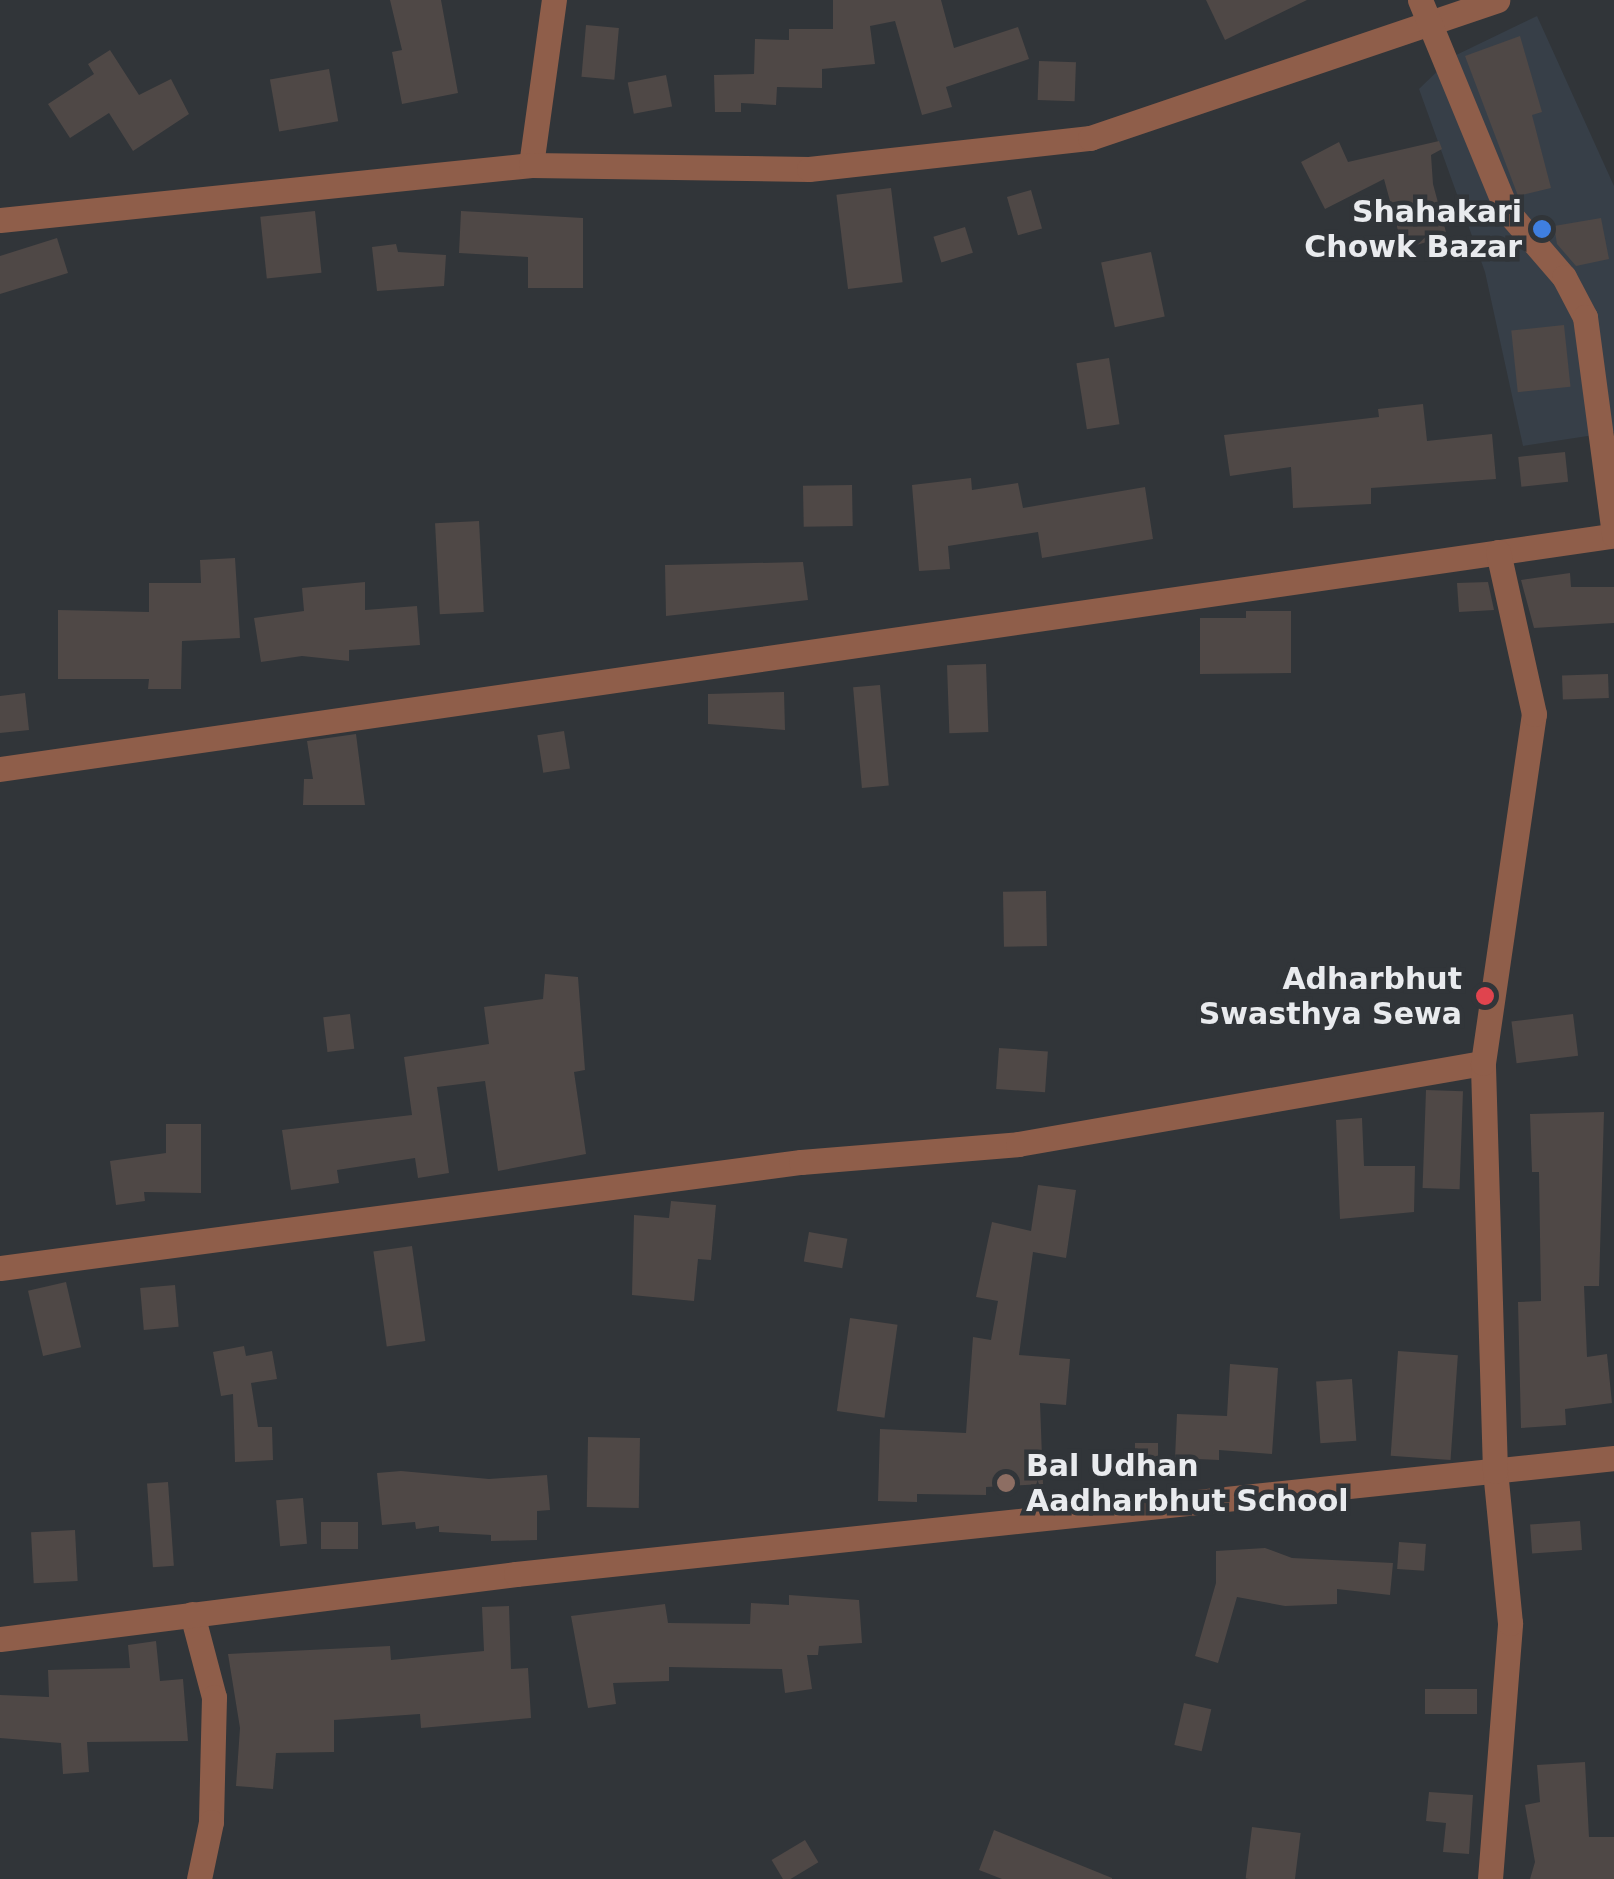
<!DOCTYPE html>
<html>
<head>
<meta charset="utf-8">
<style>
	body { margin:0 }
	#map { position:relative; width:1614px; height:1879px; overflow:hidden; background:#313539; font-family:"DejaVu Sans",sans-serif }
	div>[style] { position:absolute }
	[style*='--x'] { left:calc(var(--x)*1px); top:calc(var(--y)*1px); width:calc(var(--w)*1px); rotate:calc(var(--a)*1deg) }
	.built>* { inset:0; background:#373f48 }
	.building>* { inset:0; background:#4f4846; transform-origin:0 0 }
	.minor>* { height:25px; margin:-12.5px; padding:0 12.5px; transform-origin:12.5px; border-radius:12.5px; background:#8f5e4a }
	.tertiary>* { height:25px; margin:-12.5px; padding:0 12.5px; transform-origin:12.5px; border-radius:12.5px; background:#8f5e4a }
	.dots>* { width:28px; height:28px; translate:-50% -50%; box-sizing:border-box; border:5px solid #313539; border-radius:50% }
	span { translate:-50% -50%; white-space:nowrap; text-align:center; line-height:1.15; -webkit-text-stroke:9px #313539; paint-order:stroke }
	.poi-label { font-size:30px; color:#e9ebee; font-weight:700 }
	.right { translate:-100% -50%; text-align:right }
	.left { translate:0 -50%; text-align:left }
</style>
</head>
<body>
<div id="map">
	<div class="built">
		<i style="clip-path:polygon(1537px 16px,1614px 186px,1614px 432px,1523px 446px,1485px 272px,1419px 89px,1452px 57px)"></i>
	</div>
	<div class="building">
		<i style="clip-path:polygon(390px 0,441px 0,458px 93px,402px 104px,392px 52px,402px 50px)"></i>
		<i style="clip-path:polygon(833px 0,941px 0,954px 48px,1018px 27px,1029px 59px,946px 87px,952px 107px,922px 115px,895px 21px,870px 26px,875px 64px,822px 69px,822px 88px,777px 87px,776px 105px,741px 103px,741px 112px,715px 112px,714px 75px,754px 74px,755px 39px,789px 40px,789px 29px,833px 29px)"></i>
		<i style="clip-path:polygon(1206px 0,1307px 0,1225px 40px)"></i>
		<i style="left:586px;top:25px;width:33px;height:52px;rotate:5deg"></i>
		<i style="clip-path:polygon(1520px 36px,1542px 112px,1532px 115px,1551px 188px,1518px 196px,1465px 56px)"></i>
		<i style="clip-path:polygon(110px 50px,139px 95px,171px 79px,189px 114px,133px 151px,109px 113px,70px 138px,48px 104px,94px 74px,88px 64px)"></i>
		<i style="left:1039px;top:61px;width:37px;height:39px;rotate:2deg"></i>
		<i style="left:329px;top:69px;width:53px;height:60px;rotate:80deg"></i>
		<i style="left:666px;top:75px;width:32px;height:39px;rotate:79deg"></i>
		<i style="clip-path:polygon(1439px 141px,1442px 149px,1431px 155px,1433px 184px,1447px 236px,1403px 249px,1384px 179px,1325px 209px,1301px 162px,1339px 142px,1348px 162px)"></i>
		<i style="left:891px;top:188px;width:95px;height:55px;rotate:83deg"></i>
		<i style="left:1031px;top:190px;width:40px;height:25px;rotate:74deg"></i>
		<i style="left:315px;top:211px;width:62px;height:55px;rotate:84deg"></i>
		<i style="clip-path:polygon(461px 211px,583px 218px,583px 288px,528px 288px,528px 257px,459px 253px)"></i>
		<i style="clip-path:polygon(1601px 218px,1609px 259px,1576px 266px,1557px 244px,1554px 226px)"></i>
		<i style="left:965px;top:227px;width:27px;height:33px;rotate:73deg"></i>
		<i style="clip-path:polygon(57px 238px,68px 273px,0 294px,0 256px)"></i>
		<i style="clip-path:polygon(396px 244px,398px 252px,446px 255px,444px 286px,377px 291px,372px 247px)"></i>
		<i style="left:1151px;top:252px;width:66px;height:51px;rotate:78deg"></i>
		<i style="left:1564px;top:325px;width:62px;height:53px;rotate:84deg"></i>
		<i style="left:1109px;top:358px;width:67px;height:33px;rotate:81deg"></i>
		<i style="clip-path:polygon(1423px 404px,1427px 441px,1492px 434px,1496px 479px,1371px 488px,1371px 504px,1293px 508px,1291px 467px,1230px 476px,1224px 435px,1379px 417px,1378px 409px)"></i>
		<i style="left:1565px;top:452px;width:30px;height:47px;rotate:84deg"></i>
		<i style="clip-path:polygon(971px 478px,972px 490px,1018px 483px,1023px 508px,1145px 487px,1153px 539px,1042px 558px,1038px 532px,948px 546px,950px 569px,919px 571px,912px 485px)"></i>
		<i style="left:852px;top:485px;width:41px;height:49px;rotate:89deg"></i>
		<i style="left:479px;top:521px;width:91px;height:44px;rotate:87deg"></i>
		<i style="clip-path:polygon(235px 558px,240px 638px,182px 641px,181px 689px,148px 689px,149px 679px,58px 679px,58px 610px,149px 612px,149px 583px,201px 583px,200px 560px)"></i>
		<i style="clip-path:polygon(803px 562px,808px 600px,666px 616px,665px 565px)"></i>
		<i style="clip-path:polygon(1570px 573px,1571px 587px,1614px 587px,1614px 623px,1534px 628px,1521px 580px)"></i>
		<i style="clip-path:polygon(365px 582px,365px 610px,417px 606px,420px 645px,349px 650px,349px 661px,302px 656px,261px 662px,254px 618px,304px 611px,302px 588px)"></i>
		<i style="clip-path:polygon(1488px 582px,1494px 610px,1459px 612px,1457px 583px)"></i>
		<i style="clip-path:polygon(1246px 611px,1291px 611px,1291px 673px,1200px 674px,1200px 618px,1246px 618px)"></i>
		<i style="left:986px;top:664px;width:68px;height:39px;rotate:88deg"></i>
		<i style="left:1608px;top:674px;width:24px;height:46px;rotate:88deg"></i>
		<i style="left:880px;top:685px;width:101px;height:27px;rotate:85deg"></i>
		<i style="clip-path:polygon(784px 692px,785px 730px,708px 724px,708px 694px)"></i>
		<i style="clip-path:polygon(25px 693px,29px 730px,0 733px,0 696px)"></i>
		<i style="left:564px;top:731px;width:38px;height:27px;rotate:81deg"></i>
		<i style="clip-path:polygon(356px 734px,365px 805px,303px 805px,304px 779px,313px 779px,307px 741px)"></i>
		<i style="left:1046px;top:891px;width:55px;height:43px;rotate:89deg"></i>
		<i style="clip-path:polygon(545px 974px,578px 977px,585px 1070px,574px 1072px,586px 1154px,498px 1171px,485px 1081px,437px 1087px,449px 1173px,418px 1178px,415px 1158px,337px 1170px,339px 1183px,291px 1190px,282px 1130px,412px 1115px,404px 1057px,489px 1044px,484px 1007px,543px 999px)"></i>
		<i style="left:350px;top:1014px;width:35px;height:27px;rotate:83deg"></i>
		<i style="left:1573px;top:1014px;width:42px;height:62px;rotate:83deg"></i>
		<i style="left:999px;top:1048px;width:49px;height:41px;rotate:4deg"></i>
		<i style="left:1426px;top:1090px;width:37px;height:98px;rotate:2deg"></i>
		<i style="clip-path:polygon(1604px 1112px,1599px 1286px,1584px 1286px,1587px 1357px,1607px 1354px,1612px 1403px,1565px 1409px,1566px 1425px,1521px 1428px,1518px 1302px,1541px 1301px,1539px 1172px,1532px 1172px,1530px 1114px)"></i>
		<i style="clip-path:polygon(1362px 1118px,1364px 1166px,1415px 1166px,1414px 1212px,1340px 1219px,1336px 1120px)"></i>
		<i style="clip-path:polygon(166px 1124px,201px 1124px,201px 1193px,144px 1192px,145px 1201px,116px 1205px,110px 1161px,166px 1153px)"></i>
		<i style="clip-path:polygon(1038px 1185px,1076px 1190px,1066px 1258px,1033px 1252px,1019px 1355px,1070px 1359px,1066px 1405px,1040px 1403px,1043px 1484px,986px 1487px,986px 1495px,917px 1494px,917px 1502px,878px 1501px,880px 1429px,966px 1433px,973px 1337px,991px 1340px,998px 1301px,976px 1297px,992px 1222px,1031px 1231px)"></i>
		<i style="clip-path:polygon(671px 1201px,716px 1205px,711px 1260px,698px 1259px,694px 1301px,632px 1295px,634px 1215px,669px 1218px)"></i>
		<i style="left:809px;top:1232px;width:39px;height:30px;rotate:10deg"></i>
		<i style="left:412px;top:1246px;width:96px;height:39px;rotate:82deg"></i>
		<i style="left:66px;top:1282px;width:67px;height:39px;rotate:77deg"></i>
		<i style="left:175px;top:1285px;width:42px;height:35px;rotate:85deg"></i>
		<i style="left:850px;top:1318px;width:48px;height:94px;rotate:8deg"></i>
		<i style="clip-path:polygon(244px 1346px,246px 1356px,272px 1351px,277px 1379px,251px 1383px,258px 1427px,272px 1427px,273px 1460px,235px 1462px,233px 1394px,221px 1396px,213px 1352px)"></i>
		<i style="left:1398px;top:1351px;width:60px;height:105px;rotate:4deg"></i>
		<i style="clip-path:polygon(1230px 1364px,1278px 1368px,1272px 1454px,1219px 1450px,1219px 1460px,1175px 1458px,1177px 1414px,1227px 1416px)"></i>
		<i style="left:1352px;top:1379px;width:62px;height:36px;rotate:86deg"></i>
		<i style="left:588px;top:1437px;width:52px;height:70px;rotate:1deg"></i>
		<i style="left:1135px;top:1443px;width:23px;height:36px"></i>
		<i style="clip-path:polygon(401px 1471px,489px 1479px,547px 1475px,550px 1510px,537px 1511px,537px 1540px,491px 1541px,491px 1535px,439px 1532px,439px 1526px,416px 1529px,415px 1522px,382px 1525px,377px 1473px)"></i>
		<i style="left:168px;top:1482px;width:84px;height:21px;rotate:86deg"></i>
		<i style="left:303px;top:1498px;width:46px;height:27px;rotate:85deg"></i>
		<i style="left:1580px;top:1521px;width:29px;height:50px;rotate:86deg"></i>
		<i style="left:321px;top:1522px;width:37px;height:27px"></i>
		<i style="left:75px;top:1530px;width:51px;height:44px;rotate:87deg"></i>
		<i style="left:1399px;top:1542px;width:27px;height:27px;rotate:4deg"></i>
		<i style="clip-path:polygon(1265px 1548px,1292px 1558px,1393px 1563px,1390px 1595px,1337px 1589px,1337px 1604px,1285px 1606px,1237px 1597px,1218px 1663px,1195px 1656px,1216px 1583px,1216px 1551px)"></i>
		<i style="clip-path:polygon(789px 1595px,859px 1600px,862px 1643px,819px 1646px,818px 1655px,807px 1655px,812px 1689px,785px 1693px,782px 1669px,669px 1667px,669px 1681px,613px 1683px,616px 1704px,588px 1708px,571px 1616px,665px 1604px,668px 1623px,750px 1624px,751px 1603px,789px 1605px)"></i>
		<i style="clip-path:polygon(509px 1606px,511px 1669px,528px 1668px,531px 1718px,421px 1728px,420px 1714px,334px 1720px,334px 1752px,276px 1753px,273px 1789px,236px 1786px,240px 1728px,228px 1654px,390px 1646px,391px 1660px,484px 1651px,482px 1607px)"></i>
		<i style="clip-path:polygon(156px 1641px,160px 1681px,183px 1679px,188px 1741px,87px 1742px,89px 1772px,63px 1774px,61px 1743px,0 1738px,0 1695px,49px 1697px,48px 1670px,130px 1668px,128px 1645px)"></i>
		<i style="left:1477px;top:1689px;width:25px;height:52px;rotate:90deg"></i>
		<i style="left:1184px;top:1703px;width:28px;height:43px;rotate:13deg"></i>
		<i style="clip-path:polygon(1585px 1762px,1589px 1837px,1614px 1837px,1614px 1879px,1530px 1879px,1535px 1862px,1525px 1805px,1540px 1802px,1537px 1765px)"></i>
		<i style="clip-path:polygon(1429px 1792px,1473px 1795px,1469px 1854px,1443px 1852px,1446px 1823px,1426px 1821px)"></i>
		<i style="left:1252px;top:1827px;width:49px;height:52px;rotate:7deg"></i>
		<i style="clip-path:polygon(994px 1830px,1112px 1878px,1112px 1879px,1002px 1879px,979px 1870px)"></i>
		<i style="left:805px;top:1840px;width:26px;height:39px;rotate:59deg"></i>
	</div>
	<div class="minor">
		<i style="--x:531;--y:165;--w:167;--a:-82.1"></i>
		<i style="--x:0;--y:220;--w:534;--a:-5.91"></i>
		<i style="--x:531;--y:165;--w:278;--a:0.8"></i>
		<i style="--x:809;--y:169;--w:283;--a:-6.3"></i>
		<i style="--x:1090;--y:138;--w:430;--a:-18.7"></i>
		<i style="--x:0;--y:769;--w:1628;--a:-8.23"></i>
		<i style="--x:0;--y:1268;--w:808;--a:-7.54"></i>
		<i style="--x:801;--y:1162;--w:218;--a:-4.7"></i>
		<i style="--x:1018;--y:1144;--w:472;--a:-9.9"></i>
		<i style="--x:192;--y:1614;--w:86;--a:75.2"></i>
		<i style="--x:214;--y:1697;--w:125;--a:91.4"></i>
		<i style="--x:211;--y:1822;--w:58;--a:101.9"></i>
		<i style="--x:0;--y:1639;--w:520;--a:-7.18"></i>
		<i style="--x:516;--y:1574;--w:1104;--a:-6.03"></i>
		<i style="--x:1490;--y:1879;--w:257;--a:-85.5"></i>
		<i style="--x:1510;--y:1623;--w:153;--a:-95.6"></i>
		<i style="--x:1495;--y:1471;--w:408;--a:-91.7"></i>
		<i style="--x:1483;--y:1063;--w:353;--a:-81.7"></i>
		<i style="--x:1534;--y:714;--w:166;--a:-102.5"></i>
	</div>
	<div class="tertiary">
		<i style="--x:1420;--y:0;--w:228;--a:67.6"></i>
		<i style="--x:1507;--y:211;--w:87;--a:49.2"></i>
		<i style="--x:1564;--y:277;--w:45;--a:62.3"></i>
		<i style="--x:1585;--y:317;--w:220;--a:82.4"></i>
	</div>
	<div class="dots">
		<i style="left:1542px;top:229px;background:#3f7fe0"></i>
		<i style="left:1485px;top:996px;background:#e0444e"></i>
		<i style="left:1006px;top:1483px;background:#8d6e63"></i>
	</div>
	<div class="poi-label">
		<span class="right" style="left:1522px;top:229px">Shahakari<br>Chowk Bazar</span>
		<span class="right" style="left:1462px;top:996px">Adharbhut<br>Swasthya Sewa</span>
		<span class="left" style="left:1026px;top:1483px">Bal Udhan<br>Aadharbhut School</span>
	</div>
</div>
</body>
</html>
